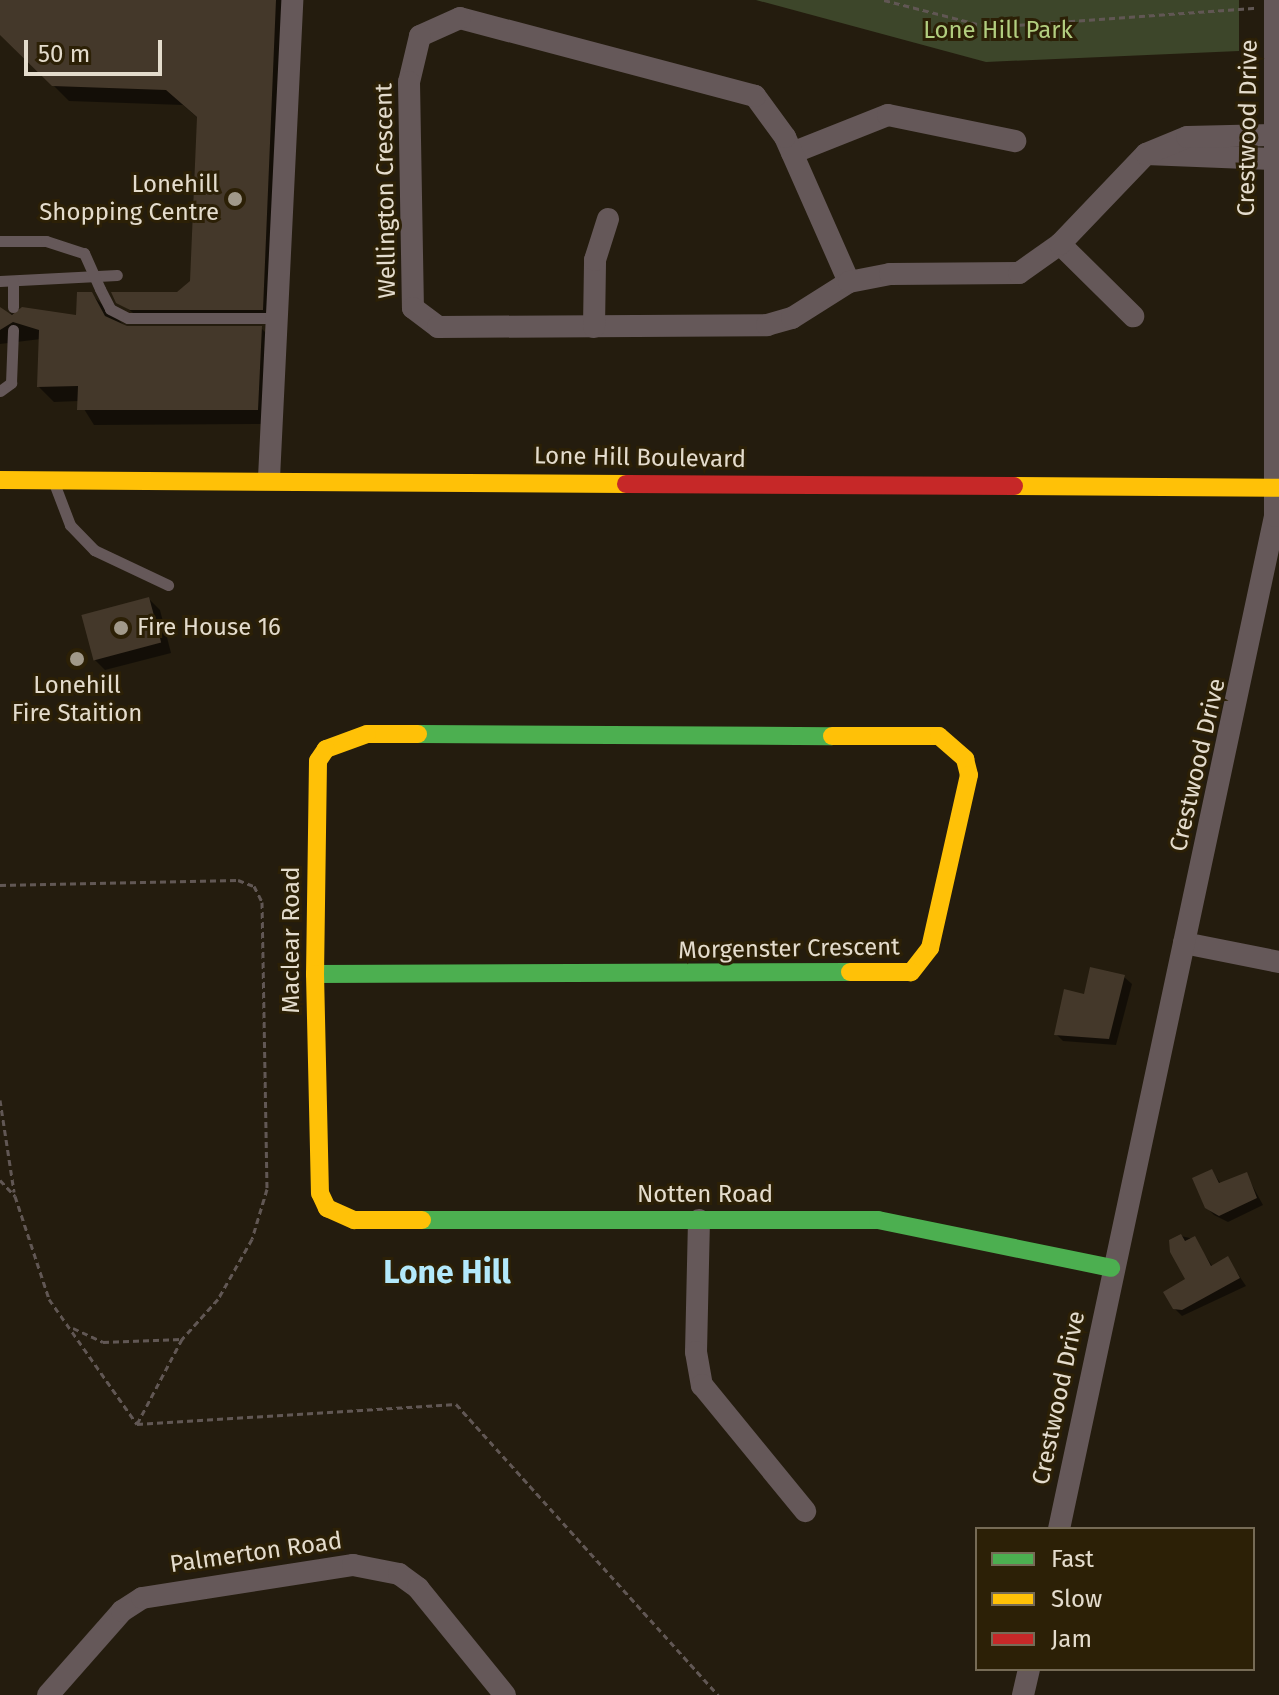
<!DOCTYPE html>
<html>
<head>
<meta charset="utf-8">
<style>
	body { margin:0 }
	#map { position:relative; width:1279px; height:1695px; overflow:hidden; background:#241c0e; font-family:"Fira Sans",sans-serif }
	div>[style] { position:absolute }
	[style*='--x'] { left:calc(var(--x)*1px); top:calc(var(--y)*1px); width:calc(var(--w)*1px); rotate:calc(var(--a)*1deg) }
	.green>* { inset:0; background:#3d462a }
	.shadow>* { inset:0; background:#0007 }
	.building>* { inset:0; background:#44382a; transform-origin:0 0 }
	.path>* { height:3px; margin-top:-1.5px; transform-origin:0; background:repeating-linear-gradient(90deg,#615754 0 6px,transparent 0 10px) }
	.lane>* { height:11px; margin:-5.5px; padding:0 5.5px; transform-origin:5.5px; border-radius:5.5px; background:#655859 }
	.street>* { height:22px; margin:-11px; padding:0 11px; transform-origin:11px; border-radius:11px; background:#655859 }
	.fast>* { height:18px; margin:-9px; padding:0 9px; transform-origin:9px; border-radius:9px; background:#4caf50 }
	.slow>* { height:18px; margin:-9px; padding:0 9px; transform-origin:9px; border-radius:9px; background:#ffc107 }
	.jam>* { height:18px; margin:-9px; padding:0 9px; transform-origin:9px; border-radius:9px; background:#c62828 }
	.lane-bridge>* { height:11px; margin:-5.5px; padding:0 5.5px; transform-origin:5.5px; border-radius:5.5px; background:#655859 }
	.dots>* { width:22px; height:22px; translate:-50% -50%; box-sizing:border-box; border:4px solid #2c2006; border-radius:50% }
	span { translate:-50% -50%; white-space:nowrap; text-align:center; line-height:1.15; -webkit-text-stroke:6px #2c2006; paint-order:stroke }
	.park-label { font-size:24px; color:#b2ce7f }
	.street-label { font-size:24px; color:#e4dccd }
	.poi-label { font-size:24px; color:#e4dccd }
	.right { translate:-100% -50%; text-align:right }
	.left { translate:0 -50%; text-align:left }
	.district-label { font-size:32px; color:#b3e9fb; font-weight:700 }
	.legend { position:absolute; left:975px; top:1527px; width:280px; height:144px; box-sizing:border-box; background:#2c2006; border:2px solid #766b56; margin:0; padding:10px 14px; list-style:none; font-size:24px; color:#e4dccd }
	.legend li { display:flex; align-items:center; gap:16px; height:40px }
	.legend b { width:40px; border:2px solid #766b56 }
	.scale { position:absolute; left:24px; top:40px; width:138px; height:36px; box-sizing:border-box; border:4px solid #e4dccd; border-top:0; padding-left:10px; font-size:24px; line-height:28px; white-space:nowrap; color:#e4dccd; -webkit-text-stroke:6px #2c2006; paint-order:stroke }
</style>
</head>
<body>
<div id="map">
	<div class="green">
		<i style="clip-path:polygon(756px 0,1239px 0,1239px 51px,986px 62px)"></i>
	</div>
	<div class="shadow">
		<i style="clip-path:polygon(0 0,287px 0,278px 324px,147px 324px,118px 301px,178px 294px,192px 282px,199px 119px,183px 105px,69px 101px,0 32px)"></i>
		<i style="clip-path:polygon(91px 294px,127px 328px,261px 328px,277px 344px,273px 424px,94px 425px,79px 401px,54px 402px,39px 387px,41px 339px,0 344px,0 313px,78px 317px)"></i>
		<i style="clip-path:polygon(149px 599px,160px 610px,171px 653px,105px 670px,94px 659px)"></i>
		<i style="clip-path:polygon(1124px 977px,1132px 984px,1116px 1045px,1063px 1041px,1056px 1034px)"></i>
		<i style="clip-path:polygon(1212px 1171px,1221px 1184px,1246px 1174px,1263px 1205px,1228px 1222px,1214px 1215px,1206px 1207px)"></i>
		<i style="clip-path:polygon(1181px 1236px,1194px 1239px,1213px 1267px,1228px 1259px,1246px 1286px,1182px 1316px,1174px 1308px,1188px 1280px)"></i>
	</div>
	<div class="building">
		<i style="clip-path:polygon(0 0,276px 0,263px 310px,130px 310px,116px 303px,111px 292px,177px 292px,190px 281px,197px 117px,166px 90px,52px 86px,0 35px)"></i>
		<i style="clip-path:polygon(77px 292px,92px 292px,105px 316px,127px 326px,262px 326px,258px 410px,77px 410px,78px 386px,37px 387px,39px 330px,13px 322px,0 330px,0 307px,12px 315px,22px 307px,76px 315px)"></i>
		<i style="left:149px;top:597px;width:47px;height:70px;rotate:75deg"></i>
		<i style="clip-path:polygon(1090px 967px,1125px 975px,1109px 1039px,1054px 1035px,1064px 989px,1084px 994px)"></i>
		<i style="clip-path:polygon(1212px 1169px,1219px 1183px,1247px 1172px,1257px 1198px,1219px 1216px,1205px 1208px,1192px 1178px)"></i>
		<i style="clip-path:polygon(1181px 1234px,1185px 1241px,1195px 1236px,1211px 1266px,1228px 1256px,1240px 1278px,1182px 1310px,1173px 1309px,1163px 1292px,1185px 1279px,1170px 1252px,1169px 1240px)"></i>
	</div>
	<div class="path">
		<i style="--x:884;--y:0;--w:108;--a:14.4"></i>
		<i style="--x:989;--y:27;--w:268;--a:-4.1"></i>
		<i style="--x:0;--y:885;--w:238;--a:-1.2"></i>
		<i style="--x:238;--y:880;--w:17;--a:21"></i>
		<i style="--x:254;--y:886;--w:18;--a:63"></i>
		<i style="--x:262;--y:902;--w:287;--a:89"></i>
		<i style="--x:267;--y:1189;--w:52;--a:106.7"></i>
		<i style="--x:252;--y:1239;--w:69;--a:119.5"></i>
		<i style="--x:218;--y:1299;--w:54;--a:132"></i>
		<i style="--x:182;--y:1339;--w:96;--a:117.9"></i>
		<i style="--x:0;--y:1100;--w:93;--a:81.3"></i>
		<i style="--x:0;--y:1180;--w:22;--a:47"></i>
		<i style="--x:15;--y:1196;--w:108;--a:71.7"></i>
		<i style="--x:49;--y:1299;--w:153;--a:54.9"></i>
		<i style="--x:137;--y:1424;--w:320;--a:-3.6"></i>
		<i style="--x:456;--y:1404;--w:392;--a:48"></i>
		<i style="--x:73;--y:1328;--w:33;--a:25"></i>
		<i style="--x:103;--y:1342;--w:79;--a:-2.2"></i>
	</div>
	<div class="lane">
		<i style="--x:0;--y:241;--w:46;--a:0"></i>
		<i style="--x:46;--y:241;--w:40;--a:18"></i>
		<i style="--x:0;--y:281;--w:117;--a:-2.9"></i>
		<i style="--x:13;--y:281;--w:26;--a:90"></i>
		<i style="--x:100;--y:289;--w:22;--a:63"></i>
		<i style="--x:110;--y:309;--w:20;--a:27"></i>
		<i style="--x:128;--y:318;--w:150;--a:0"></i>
		<i style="--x:0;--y:391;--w:14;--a:-36"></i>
		<i style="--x:11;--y:383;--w:53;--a:-87.8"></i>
		<i style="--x:54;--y:483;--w:45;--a:69.1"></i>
		<i style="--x:70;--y:525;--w:35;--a:46"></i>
		<i style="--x:94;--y:550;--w:82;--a:25.3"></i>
	</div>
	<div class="street">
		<i style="--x:792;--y:153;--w:103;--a:-21.6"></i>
		<i style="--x:888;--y:115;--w:130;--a:11.6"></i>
		<i style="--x:1146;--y:154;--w:127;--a:2.3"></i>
		<i style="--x:1060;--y:244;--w:103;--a:44.6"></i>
		<i style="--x:849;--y:282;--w:158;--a:-113.8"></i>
		<i style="--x:785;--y:137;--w:51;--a:-126.2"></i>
		<i style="--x:755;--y:96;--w:305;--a:-165.2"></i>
		<i style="--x:460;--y:18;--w:44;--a:155.8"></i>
		<i style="--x:420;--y:36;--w:47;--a:103.4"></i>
		<i style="--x:409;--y:82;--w:226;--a:89"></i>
		<i style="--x:413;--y:308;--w:31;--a:37"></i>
		<i style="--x:438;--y:327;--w:329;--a:-0.3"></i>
		<i style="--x:767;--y:325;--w:26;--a:-16"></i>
		<i style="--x:792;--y:318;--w:67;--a:-32.3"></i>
		<i style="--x:849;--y:282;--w:42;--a:-11"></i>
		<i style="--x:890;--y:274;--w:129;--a:-0.4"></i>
		<i style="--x:1019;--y:273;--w:50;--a:-35.3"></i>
		<i style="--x:1060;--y:244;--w:124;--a:-46.3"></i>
		<i style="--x:1146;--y:154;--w:44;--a:-22.5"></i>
		<i style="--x:1187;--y:137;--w:86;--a:-1.3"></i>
		<i style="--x:594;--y:327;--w:67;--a:-89.1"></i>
		<i style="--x:595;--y:260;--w:43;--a:-72.4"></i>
		<i style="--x:269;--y:478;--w:479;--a:-87.2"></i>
		<i style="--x:1184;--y:943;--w:97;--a:11.3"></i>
		<i style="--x:699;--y:1220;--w:132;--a:91.3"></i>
		<i style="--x:696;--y:1352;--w:34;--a:80"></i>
		<i style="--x:702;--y:1385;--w:163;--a:50.7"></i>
		<i style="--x:1059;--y:1529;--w:1036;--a:-77.96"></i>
		<i style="--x:1275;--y:516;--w:516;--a:-90"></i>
		<i style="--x:48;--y:1695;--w:112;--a:-48.6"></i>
		<i style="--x:122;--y:1611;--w:24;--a:-33"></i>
		<i style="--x:142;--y:1598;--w:214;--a:-8.9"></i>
		<i style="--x:353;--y:1565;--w:47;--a:11.1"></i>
		<i style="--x:399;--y:1574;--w:24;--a:36"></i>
		<i style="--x:418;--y:1588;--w:138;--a:50.9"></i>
		<i style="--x:1023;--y:1695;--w:27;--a:-77"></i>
	</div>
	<div class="fast">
		<i style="--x:418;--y:734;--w:414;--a:0.3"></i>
		<i style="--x:315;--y:974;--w:535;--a:-0.21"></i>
		<i style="--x:422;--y:1220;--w:456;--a:0"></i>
		<i style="--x:878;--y:1220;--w:238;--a:11.6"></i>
	</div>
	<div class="slow">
		<i style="--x:0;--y:480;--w:626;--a:0.37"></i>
		<i style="--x:1014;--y:486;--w:265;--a:0.4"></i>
		<i style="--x:418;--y:734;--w:51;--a:180"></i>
		<i style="--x:367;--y:734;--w:44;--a:159.9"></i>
		<i style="--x:326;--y:749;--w:14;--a:124"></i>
		<i style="--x:318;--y:761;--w:213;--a:90.8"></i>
		<i style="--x:315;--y:974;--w:219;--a:88.7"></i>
		<i style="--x:320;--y:1193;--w:17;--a:65"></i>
		<i style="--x:327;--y:1208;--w:30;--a:24"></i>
		<i style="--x:354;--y:1220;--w:68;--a:0"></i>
		<i style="--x:832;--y:736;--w:107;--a:0"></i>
		<i style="--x:939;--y:736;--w:35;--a:41"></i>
		<i style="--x:965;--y:759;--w:16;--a:76"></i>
		<i style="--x:969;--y:775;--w:177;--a:102.7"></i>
		<i style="--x:930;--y:948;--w:31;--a:128"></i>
		<i style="--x:911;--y:972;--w:61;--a:180"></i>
	</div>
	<div class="jam">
		<i style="--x:626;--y:484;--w:388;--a:0.3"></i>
	</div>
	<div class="lane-bridge">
		<i style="--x:84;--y:253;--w:39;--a:66"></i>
	</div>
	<div class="dots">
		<i style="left:235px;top:199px;background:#a1998a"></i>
		<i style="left:121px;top:628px;background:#a1998a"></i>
		<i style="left:77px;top:659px;background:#a1998a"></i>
	</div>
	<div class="park-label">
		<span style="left:998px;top:31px">Lone Hill Park</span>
	</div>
	<div class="street-label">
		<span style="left:1248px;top:128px;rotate:-89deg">Crestwood Drive</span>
		<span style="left:386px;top:191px;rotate:-91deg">Wellington Crescent</span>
		<span style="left:640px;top:458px;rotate:1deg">Lone Hill Boulevard</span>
		<span style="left:1198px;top:765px;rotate:-77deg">Crestwood Drive</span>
		<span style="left:292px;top:940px;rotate:-90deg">Maclear Road</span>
		<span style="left:789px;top:949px;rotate:-1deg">Morgenster Crescent</span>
		<span style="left:705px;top:1195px">Notten Road</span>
		<span style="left:1059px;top:1398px;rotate:-78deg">Crestwood Drive</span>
		<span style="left:256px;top:1553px;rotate:-8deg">Palmerton Road</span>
	</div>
	<div class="poi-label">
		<span class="right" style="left:219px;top:199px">Lonehill<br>Shopping Centre</span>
		<span class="left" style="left:137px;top:628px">Fire House 16</span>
		<span style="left:77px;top:700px">Lonehill<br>Fire Staition</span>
	</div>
	<div class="district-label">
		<span style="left:447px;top:1272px">Lone Hill</span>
	</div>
	<ul class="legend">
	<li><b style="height:10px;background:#4caf50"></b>Fast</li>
	<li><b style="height:10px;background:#ffc107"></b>Slow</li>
	<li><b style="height:10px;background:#c62828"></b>Jam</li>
	</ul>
	<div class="scale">50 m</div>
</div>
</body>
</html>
